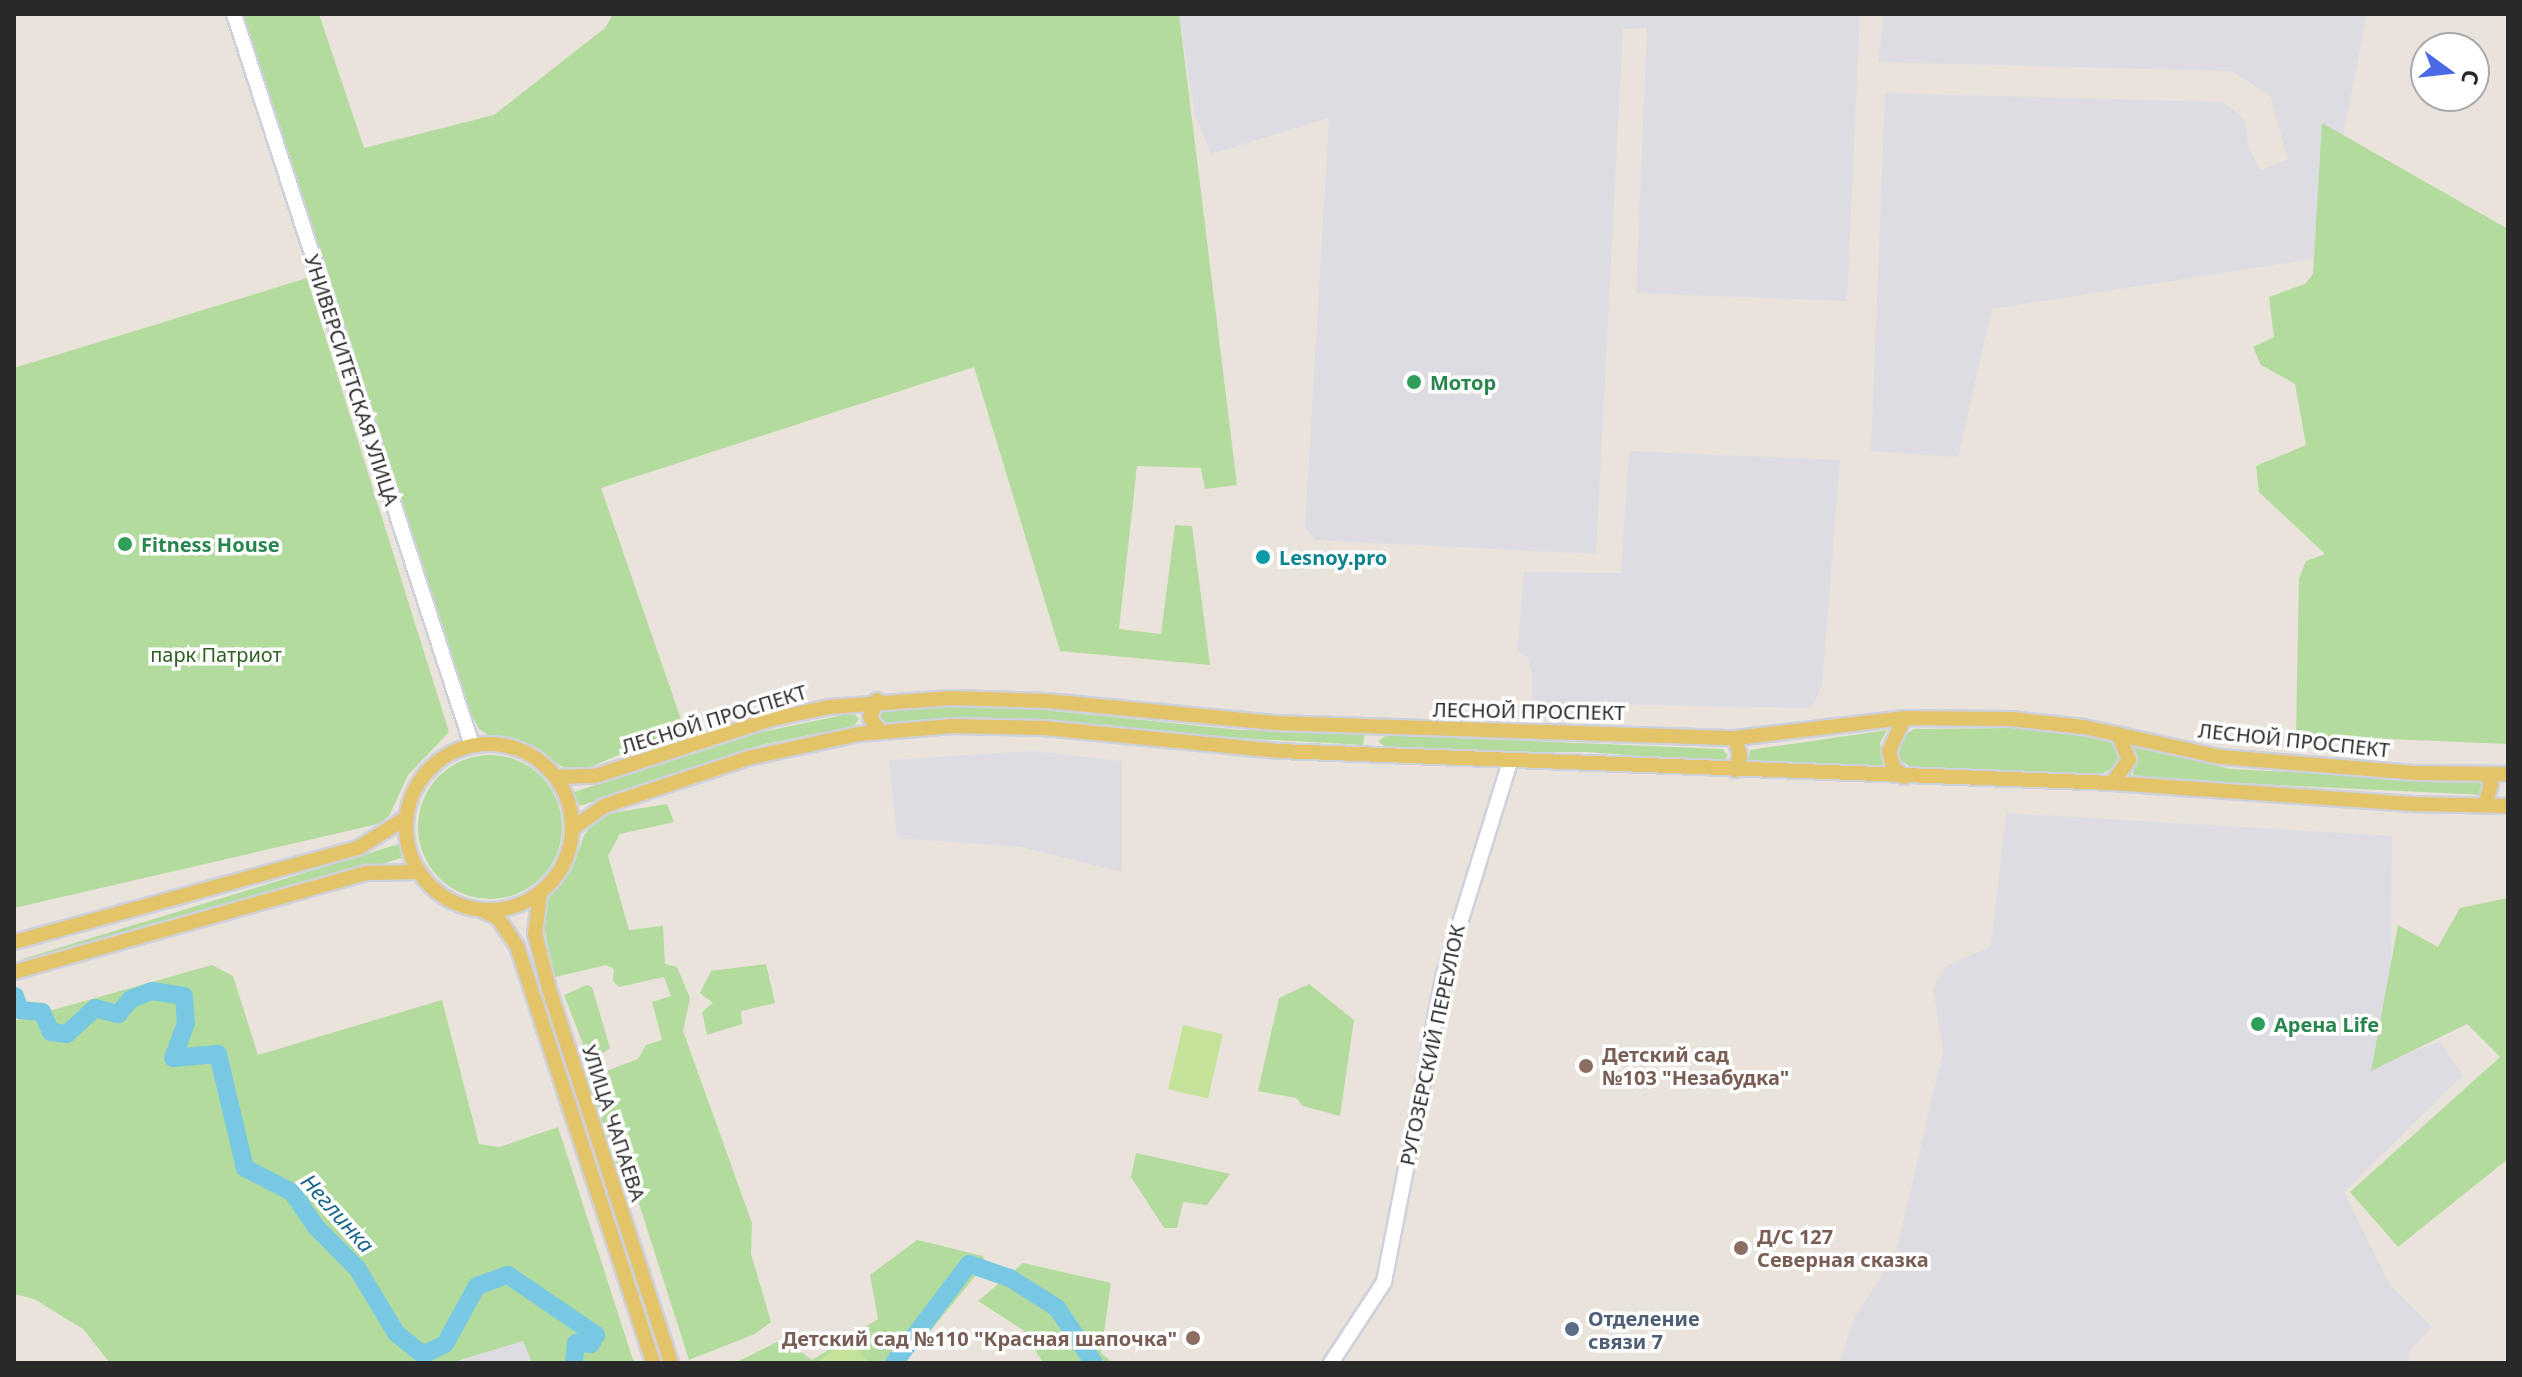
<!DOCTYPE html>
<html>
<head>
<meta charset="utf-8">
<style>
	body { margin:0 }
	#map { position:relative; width:2522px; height:1377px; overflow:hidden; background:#eae3dc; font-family:"Noto Sans",sans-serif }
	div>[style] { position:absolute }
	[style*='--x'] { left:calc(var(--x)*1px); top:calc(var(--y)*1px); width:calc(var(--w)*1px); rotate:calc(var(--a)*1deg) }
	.industrial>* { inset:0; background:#dedce3 }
	.green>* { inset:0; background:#b3db9d; transform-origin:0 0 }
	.round { border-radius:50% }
	.pitch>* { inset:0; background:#c4e299; transform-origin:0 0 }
	.river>* { height:18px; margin:-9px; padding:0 9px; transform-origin:9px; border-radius:9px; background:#78c8e3 }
	.roads { filter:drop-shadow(2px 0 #ced1dc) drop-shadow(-2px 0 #ced1dc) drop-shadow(0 2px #ced1dc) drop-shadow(0 -2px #ced1dc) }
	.secondary>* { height:14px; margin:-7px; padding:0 7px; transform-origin:7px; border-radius:7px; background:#fff }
	.primary>* { height:14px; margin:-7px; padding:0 7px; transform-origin:7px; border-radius:7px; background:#e3c468 }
	.primary>.ring { margin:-7px; padding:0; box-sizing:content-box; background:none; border:14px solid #e3c468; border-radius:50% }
	.dots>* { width:22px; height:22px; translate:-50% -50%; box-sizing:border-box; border:4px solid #fff; border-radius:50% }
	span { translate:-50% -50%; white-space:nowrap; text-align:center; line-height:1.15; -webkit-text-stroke:7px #fff; paint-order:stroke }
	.street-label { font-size:20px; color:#292929 }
	.leisure-label { font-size:20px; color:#27864d; font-weight:700 }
	.left { translate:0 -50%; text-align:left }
	.culture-label { font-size:20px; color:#0d838f; font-weight:700 }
	.park-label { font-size:20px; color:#2e5e20 }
	.education-label { font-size:20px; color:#785e54; font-weight:700 }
	.right { translate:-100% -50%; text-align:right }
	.service-label { font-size:20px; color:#4e5e75; font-weight:700 }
	.water-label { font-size:22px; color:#19668c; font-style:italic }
	.frame { position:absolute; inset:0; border:16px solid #292929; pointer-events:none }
	.north { position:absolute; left:2410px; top:32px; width:80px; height:80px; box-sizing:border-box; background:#fff; border:2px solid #a9a9a9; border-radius:50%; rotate:105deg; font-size:22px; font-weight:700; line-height:32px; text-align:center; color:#292929 }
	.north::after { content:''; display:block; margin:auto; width:28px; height:36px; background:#4a6ae8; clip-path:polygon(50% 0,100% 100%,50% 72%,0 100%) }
</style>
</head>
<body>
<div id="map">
	<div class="industrial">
		<i style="clip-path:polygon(1179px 14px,1860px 14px,1847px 301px,1636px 293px,1647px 28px,1623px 29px,1596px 554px,1316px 540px,1305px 527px,1329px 118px,1211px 154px,1195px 115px)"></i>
		<i style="clip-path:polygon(1884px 14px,2367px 14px,2319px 258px,1992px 309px,1958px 457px,1871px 451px,1885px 93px,2224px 102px,2245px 120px,2249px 149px,2261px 170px,2288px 159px,2270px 96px,2232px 71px,1878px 62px)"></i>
		<i style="clip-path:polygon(1629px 451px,1840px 460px,1822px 686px,1811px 708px,1532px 703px,1532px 673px,1527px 656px,1517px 652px,1524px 572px,1621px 573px)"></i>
		<i style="clip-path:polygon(1032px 751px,1122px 761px,1122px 872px,1020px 847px,897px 838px,889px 760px)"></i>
		<i style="clip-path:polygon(2006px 813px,2392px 836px,2391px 966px,2381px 1062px,2440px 1042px,2463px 1075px,2344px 1192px,2390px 1285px,2432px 1327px,2408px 1353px,2409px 1363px,1839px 1363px,1854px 1318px,1896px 1253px,1943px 1051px,1933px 988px,1945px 967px,1991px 946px)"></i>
		<i style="clip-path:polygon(524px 1341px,532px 1363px,450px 1363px)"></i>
	</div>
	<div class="green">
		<i style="clip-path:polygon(241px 14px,319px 14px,364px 148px,494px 115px,605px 28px,613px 14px,1179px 14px,1237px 485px,1205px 489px,1201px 468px,1137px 466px,1119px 629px,1161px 634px,1175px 525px,1192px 526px,1210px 665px,1060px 651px,974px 367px,601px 488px,684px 728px,590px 767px,567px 769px,513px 740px,493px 738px,479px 729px,467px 705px)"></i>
		<i style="clip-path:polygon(2322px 123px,2508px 229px,2508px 744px,2296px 735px,2299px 579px,2306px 561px,2325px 554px,2259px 492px,2256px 466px,2306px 445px,2295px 384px,2261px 365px,2253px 347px,2274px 337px,2269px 297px,2305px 284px,2313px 274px)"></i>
		<i style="clip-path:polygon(307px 278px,449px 732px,408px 775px,389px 816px,378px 824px,14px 908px,14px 368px)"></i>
		<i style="clip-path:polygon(923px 707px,1024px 708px,1240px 730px,1365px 733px,1363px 745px,1183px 735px,1019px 718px,880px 723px,876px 712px)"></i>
		<i style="clip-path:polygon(853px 713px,859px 719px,854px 726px,765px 744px,580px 806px,574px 792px,752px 734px)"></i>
		<i style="clip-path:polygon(2017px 728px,2103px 736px,2114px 742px,2119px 756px,2114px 767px,2102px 774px,1917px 771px,1898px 759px,1901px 737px,1914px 729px)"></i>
		<i style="clip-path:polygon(1887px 730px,1880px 743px,1884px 766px,1749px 760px,1750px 750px)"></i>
		<i style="clip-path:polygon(1387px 735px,1722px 749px,1728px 755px,1723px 762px,1587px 752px,1480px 752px,1385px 747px,1378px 741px)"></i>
		<i style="clip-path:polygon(2135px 747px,2231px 769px,2481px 782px,2485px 795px,2133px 778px)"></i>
		<i class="round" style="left:418px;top:755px;width:144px;height:144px"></i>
		<i style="clip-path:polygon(667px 804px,674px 822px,620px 834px,608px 856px,629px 930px,663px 926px,665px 964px,677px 967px,690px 998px,683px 1031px,752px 1223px,751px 1254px,771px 1322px,755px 1334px,689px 1360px,627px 1166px,617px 1166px,588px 1078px,638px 1059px,646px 1045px,662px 1040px,652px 1002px,671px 996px,664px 977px,619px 987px,613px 981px,614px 969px,606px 965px,555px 977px,543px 923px,543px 905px,573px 867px,584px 835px,595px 822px,611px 813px)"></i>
		<i style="left:402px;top:843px;width:14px;height:396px;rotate:73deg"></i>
		<i style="clip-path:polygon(2508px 898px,2508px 1159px,2398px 1247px,2350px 1192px,2500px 1057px,2467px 1024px,2371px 1071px,2398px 925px,2438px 947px,2460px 908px)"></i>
		<i style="clip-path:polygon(766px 964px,775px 1003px,741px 1011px,742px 1024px,707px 1035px,702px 1012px,713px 1003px,700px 993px,711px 971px)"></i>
		<i style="clip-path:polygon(212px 965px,233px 976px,258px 1055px,442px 1000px,479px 1144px,500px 1147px,558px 1127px,634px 1363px,532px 1363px,523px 1341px,450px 1363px,110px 1363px,83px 1329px,34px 1299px,14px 1294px,14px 1021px)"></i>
		<i style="clip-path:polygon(1309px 984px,1354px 1020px,1340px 1116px,1303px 1106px,1296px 1098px,1258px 1091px,1279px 998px)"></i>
		<i style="clip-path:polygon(587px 985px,592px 987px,610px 1048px,590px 1062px,564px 995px)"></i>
		<i style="clip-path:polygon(1136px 1153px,1230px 1174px,1207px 1205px,1183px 1202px,1177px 1228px,1164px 1228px,1131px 1177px)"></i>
		<i style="clip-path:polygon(917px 1240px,983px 1256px,986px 1263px,904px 1363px,735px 1363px,783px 1339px,812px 1360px,878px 1319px,870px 1275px)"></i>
		<i style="clip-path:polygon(1023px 1263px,1111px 1283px,1101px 1353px,1113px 1363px,1043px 1363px,1023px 1330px,978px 1301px)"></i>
	</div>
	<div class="pitch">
		<i style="left:1183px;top:1025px;width:41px;height:66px;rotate:13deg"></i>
		<i style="clip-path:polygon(848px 1338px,869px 1363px,817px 1363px)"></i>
	</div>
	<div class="river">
		<i style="--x:15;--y:996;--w:15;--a:70"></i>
		<i style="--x:20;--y:1010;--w:22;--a:5"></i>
		<i style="--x:42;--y:1012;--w:22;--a:66"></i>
		<i style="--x:51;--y:1032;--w:16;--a:7"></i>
		<i style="--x:67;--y:1034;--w:38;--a:-43"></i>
		<i style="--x:95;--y:1008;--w:24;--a:15"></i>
		<i style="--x:118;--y:1014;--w:20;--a:-49"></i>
		<i style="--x:131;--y:999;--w:22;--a:-21"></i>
		<i style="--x:152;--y:991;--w:32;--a:9"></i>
		<i style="--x:184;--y:996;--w:27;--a:86"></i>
		<i style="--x:186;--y:1023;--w:37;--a:110"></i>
		<i style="--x:173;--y:1058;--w:45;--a:-5.1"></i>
		<i style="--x:218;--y:1054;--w:117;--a:76.7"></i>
		<i style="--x:245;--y:1168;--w:53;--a:27.1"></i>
		<i style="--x:292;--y:1192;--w:42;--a:55.6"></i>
		<i style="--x:316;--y:1227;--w:58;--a:45"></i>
		<i style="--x:357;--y:1268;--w:76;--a:59"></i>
		<i style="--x:396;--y:1333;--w:35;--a:39"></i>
		<i style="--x:423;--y:1355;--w:25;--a:-27"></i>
		<i style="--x:445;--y:1344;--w:66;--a:-61.1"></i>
		<i style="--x:477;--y:1286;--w:33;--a:-20"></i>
		<i style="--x:508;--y:1275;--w:107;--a:34.3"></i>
		<i style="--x:596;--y:1335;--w:10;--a:119"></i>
		<i style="--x:591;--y:1344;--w:15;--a:-176"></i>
		<i style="--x:576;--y:1343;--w:20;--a:96"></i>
		<i style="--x:894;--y:1363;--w:124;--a:-52.9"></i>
		<i style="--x:969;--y:1264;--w:43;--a:18.9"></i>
		<i style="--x:1010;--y:1278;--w:56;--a:32.6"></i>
		<i style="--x:1057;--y:1308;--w:66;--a:56.1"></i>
	</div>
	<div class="roads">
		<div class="secondary">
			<i style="--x:234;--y:14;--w:769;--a:71.97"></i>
			<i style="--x:1331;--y:1363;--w:97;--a:-56.8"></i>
			<i style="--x:1384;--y:1282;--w:310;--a:-79"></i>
			<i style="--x:1443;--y:978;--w:227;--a:-72.8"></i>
		</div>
		<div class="primary">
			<i style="--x:877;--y:700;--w:18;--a:112"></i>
			<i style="--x:870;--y:717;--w:18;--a:56"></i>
			<i style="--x:1904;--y:718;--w:36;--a:114"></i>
			<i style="--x:1889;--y:751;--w:16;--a:76"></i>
			<i style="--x:1893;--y:767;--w:15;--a:42"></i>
			<i style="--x:1735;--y:738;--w:19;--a:74"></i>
			<i style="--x:1740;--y:756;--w:15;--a:110"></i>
			<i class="ring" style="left:406px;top:744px;width:152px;height:152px"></i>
			<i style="--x:557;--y:777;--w:38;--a:-2"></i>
			<i style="--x:595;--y:776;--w:186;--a:-17.9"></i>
			<i style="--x:772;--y:719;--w:58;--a:-11.9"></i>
			<i style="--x:829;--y:707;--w:123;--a:-4.2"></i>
			<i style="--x:952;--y:698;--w:95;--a:1.8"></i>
			<i style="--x:1047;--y:701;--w:229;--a:5.5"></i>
			<i style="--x:1275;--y:723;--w:460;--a:1.9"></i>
			<i style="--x:1735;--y:738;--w:170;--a:-6.7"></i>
			<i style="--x:1904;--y:718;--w:107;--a:0.5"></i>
			<i style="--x:2011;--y:719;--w:73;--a:6.3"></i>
			<i style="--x:2084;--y:727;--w:140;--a:12.4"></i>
			<i style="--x:2221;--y:757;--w:197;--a:4.7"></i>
			<i style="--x:2417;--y:773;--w:91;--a:0.6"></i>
			<i style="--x:2112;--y:783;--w:29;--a:-54"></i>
			<i style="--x:2129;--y:760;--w:28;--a:-113"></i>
			<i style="--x:2485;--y:805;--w:22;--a:-74"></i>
			<i style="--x:2491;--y:784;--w:11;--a:-112"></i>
			<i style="--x:573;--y:828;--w:38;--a:-35"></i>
			<i style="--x:604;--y:806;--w:152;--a:-18.4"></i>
			<i style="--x:748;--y:758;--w:114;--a:-12.2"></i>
			<i style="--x:859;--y:734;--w:94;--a:-4.9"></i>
			<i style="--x:953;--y:726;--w:91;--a:1.3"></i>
			<i style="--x:1044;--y:728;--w:237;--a:5.6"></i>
			<i style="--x:1280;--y:751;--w:833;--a:2.2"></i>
			<i style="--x:2112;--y:783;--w:304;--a:4"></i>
			<i style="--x:2415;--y:804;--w:93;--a:1.2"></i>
			<i style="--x:540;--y:893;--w:41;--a:97"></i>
			<i style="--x:535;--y:934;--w:57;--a:75.7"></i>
			<i style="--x:549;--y:989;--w:393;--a:71.9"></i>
			<i style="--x:484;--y:911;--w:16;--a:27"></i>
			<i style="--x:498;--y:918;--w:34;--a:56"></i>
			<i style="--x:517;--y:946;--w:439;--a:71.9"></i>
			<i style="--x:14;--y:942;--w:357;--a:-15.3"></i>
			<i style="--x:358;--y:848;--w:57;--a:-32"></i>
			<i style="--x:14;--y:972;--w:367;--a:-15.7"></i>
			<i style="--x:367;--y:873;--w:52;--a:-1.1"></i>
		</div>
	</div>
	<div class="dots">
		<i style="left:1414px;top:382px;background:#2e9e5b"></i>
		<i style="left:125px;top:544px;background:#2e9e5b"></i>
		<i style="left:1263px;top:557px;background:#0f9aa8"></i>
		<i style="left:2258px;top:1024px;background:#2e9e5b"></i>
		<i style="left:1586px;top:1066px;background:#8d6e63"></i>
		<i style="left:1741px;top:1248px;background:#8d6e63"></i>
		<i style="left:1572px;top:1329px;background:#5c6f8a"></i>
		<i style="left:1193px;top:1338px;background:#8d6e63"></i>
	</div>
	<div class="street-label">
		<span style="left:352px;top:380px;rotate:72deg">УНИВЕРСИТЕТСКАЯ УЛИЦА</span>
		<span style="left:1529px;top:711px;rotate:1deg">ЛЕСНОЙ ПРОСПЕКТ</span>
		<span style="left:714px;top:719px;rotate:-17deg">ЛЕСНОЙ ПРОСПЕКТ</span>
		<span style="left:2294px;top:740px;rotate:6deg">ЛЕСНОЙ ПРОСПЕКТ</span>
		<span style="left:1432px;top:1045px;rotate:-78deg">РУГОЗЕРСКИЙ ПЕРЕУЛОК</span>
		<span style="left:614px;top:1123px;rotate:72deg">УЛИЦА ЧАПАЕВА</span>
	</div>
	<div class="leisure-label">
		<span class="left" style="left:1430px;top:382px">Мотор</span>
		<span class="left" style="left:141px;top:544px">Fitness House</span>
		<span class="left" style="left:2274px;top:1024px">Арена Life</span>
	</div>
	<div class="culture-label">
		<span class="left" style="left:1279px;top:557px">Lesnoy.pro</span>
	</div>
	<div class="park-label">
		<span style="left:216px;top:654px">парк Патриот</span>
	</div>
	<div class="education-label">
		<span class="left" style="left:1602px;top:1066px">Детский сад<br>№103 "Незабудка"</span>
		<span class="left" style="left:1757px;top:1248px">Д/С 127<br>Северная сказка</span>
		<span class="right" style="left:1177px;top:1338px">Детский сад №110 "Красная шапочка"</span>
	</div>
	<div class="service-label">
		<span class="left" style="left:1588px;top:1330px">Отделение<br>связи 7</span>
	</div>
	<div class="water-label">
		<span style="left:338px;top:1213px;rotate:48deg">Неглинка</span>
	</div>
	<div class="frame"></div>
	<div class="north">С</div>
</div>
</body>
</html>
